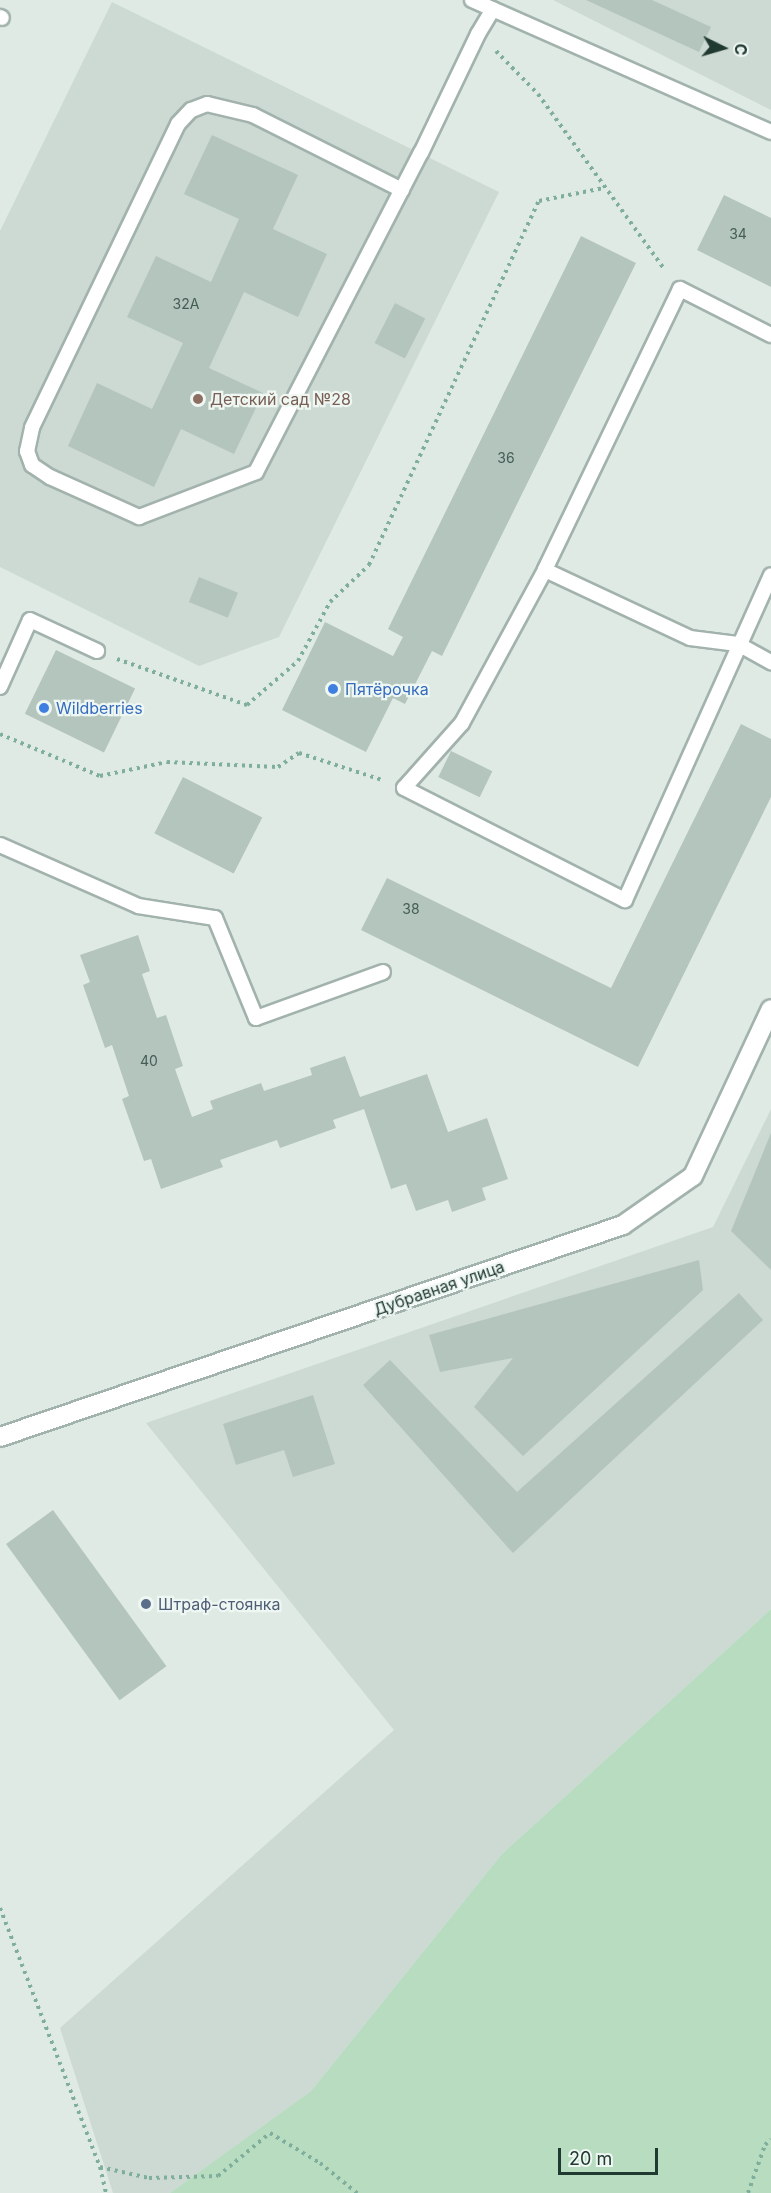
<!DOCTYPE html>
<html>
<head>
<meta charset="utf-8">
<style>
	body { margin:0 }
	#map { position:relative; width:771px; height:2193px; overflow:hidden; background:#dfeae5; font-family:Inter,sans-serif }
	div>[style] { position:absolute }
	[style*='--x'] { left:calc(var(--x)*1px); top:calc(var(--y)*1px); width:calc(var(--w)*1px); rotate:calc(var(--a)*1deg) }
	.built>* { inset:0; background:#cddad3 }
	.green>* { inset:0; background:#b7dcbf }
	.building>* { inset:0; background:#b4c5bd; transform-origin:0 0 }
	.path>* { height:4px; margin-top:-2px; transform-origin:0; background:repeating-linear-gradient(90deg,#7fae9c 0 3px,transparent 0 7.5px) }
	.roads { filter:drop-shadow(2px 0 #a2b2ac) drop-shadow(-2px 0 #a2b2ac) drop-shadow(0 2px #a2b2ac) drop-shadow(0 -2px #a2b2ac) }
	.lane>* { height:14px; margin:-7px; padding:0 7px; transform-origin:7px; border-radius:7px; background:#fff }
	.secondary>* { height:18px; margin:-9px; padding:0 9px; transform-origin:9px; border-radius:9px; background:#fff }
	.dots>* { width:16px; height:16px; translate:-50% -50%; box-sizing:border-box; border:3px solid #eff7f3; border-radius:50% }
	span { translate:-50% -50%; white-space:nowrap; text-align:center; line-height:1.15; -webkit-text-stroke:4.5px #eff7f3; paint-order:stroke }
	.number-label { font-size:14px; color:#455d55 }
	.number-label span { -webkit-text-stroke-width:0 }
	.education-label { font-size:16px; color:#785e54 }
	.left { translate:0 -50%; text-align:left }
	.shop-label { font-size:16px; color:#366cbe }
	.street-label { font-size:16px; color:#203a32 }
	.service-label { font-size:16px; color:#4e5e75 }
	.north { position:absolute; left:693px; top:18px; width:60px; height:60px; -webkit-text-stroke:4px #eff7f3; paint-order:stroke; rotate:95deg; font-size:16px; font-weight:700; line-height:24px; text-align:center; color:#203a32 }
	.north::after { content:''; display:block; margin:auto; width:21px; height:27px; background:#203a32; clip-path:polygon(50% 0,100% 100%,50% 72%,0 100%) }
	.scale { position:absolute; left:558px; top:2148px; width:100px; height:27px; box-sizing:border-box; border:3px solid #203a32; border-top:0; padding-left:8px; font-size:18px; line-height:21px; white-space:nowrap; color:#203a32; -webkit-text-stroke:4px #eff7f3; paint-order:stroke }
</style>
</head>
<body>
<div id="map">
	<div class="built">
		<i style="clip-path:polygon(553px 0,771px 0,771px 110px)"></i>
		<i style="clip-path:polygon(112px 2px,499px 192px,279px 637px,199px 666px,0 567px,0 231px)"></i>
		<i style="clip-path:polygon(771px 1109px,771px 1609px,502px 1854px,311px 2091px,170px 2193px,113px 2193px,60px 2028px,394px 1730px,146px 1423px,713px 1227px)"></i>
	</div>
	<div class="green">
		<i style="clip-path:polygon(771px 1609px,771px 2193px,170px 2193px,311px 2091px,502px 1854px)"></i>
	</div>
	<div class="building">
		<i style="clip-path:polygon(586px 0,652px 0,711px 27px,699px 52px)"></i>
		<i style="clip-path:polygon(212px 135px,298px 175px,273px 229px,327px 254px,298px 317px,244px 292px,209px 368px,263px 393px,234px 454px,181px 429px,154px 487px,68px 446px,97px 383px,152px 409px,183px 343px,127px 317px,156px 256px,211px 282px,239px 219px,184px 194px)"></i>
		<i style="clip-path:polygon(724px 195px,771px 218px,771px 287px,697px 250px)"></i>
		<i style="clip-path:polygon(581px 236px,636px 263px,442px 656px,432px 651px,405px 704px,393px 698px,366px 752px,282px 710px,325px 622px,393px 656px,403px 637px,388px 629px)"></i>
		<i style="left:395px;top:303px;width:34px;height:45px;rotate:27deg"></i>
		<i style="left:199px;top:577px;width:42px;height:27px;rotate:22deg"></i>
		<i style="left:56px;top:650px;width:88px;height:71px;rotate:26deg"></i>
		<i style="clip-path:polygon(741px 724px,771px 739px,771px 797px,638px 1067px,361px 930px,387px 878px,611px 988px)"></i>
		<i style="left:451px;top:751px;width:46px;height:29px;rotate:26deg"></i>
		<i style="left:183px;top:777px;width:89px;height:63px;rotate:27deg"></i>
		<i style="clip-path:polygon(138px 935px,150px 971px,142px 974px,157px 1018px,166px 1015px,183px 1066px,175px 1069px,192px 1117px,213px 1109px,210px 1101px,261px 1083px,264px 1091px,312px 1075px,310px 1068px,345px 1056px,360px 1097px,427px 1074px,448px 1132px,487px 1118px,508px 1179px,482px 1188px,486px 1200px,452px 1212px,448px 1200px,416px 1211px,406px 1184px,391px 1189px,364px 1109px,333px 1120px,336px 1128px,280px 1148px,277px 1140px,220px 1160px,223px 1167px,161px 1189px,151px 1159px,144px 1161px,122px 1099px,129px 1096px,112px 1045px,105px 1048px,83px 985px,90px 982px,80px 955px)"></i>
		<i style="clip-path:polygon(771px 1133px,771px 1270px,731px 1231px)"></i>
		<i style="clip-path:polygon(699px 1260px,703px 1290px,523px 1456px,474px 1407px,513px 1358px,440px 1372px,429px 1335px)"></i>
		<i style="clip-path:polygon(739px 1293px,763px 1320px,513px 1553px,363px 1385px,390px 1360px,517px 1492px)"></i>
		<i style="clip-path:polygon(313px 1395px,335px 1464px,293px 1477px,284px 1450px,236px 1465px,223px 1424px)"></i>
		<i style="left:53px;top:1510px;width:193px;height:58px;rotate:54deg"></i>
	</div>
	<div class="path">
		<i style="--x:496;--y:51;--w:60;--a:45.7"></i>
		<i style="--x:538;--y:94;--w:217;--a:54.2"></i>
		<i style="--x:117;--y:659;--w:138;--a:19.5"></i>
		<i style="--x:247;--y:705;--w:67;--a:-40.8"></i>
		<i style="--x:298;--y:661;--w:67;--a:-61.5"></i>
		<i style="--x:330;--y:602;--w:54;--a:-43.5"></i>
		<i style="--x:369;--y:565;--w:402;--a:-65"></i>
		<i style="--x:539;--y:201;--w:66;--a:-11.3"></i>
		<i style="--x:0;--y:734;--w:108;--a:22.8"></i>
		<i style="--x:100;--y:776;--w:68;--a:-11.8"></i>
		<i style="--x:167;--y:762;--w:111;--a:2.6"></i>
		<i style="--x:278;--y:767;--w:25;--a:-34"></i>
		<i style="--x:299;--y:753;--w:87;--a:18"></i>
		<i style="--x:0;--y:1908;--w:278;--a:68.9"></i>
		<i style="--x:100;--y:2167;--w:27;--a:77"></i>
		<i style="--x:100;--y:2167;--w:50;--a:12.7"></i>
		<i style="--x:149;--y:2178;--w:69;--a:-1.7"></i>
		<i style="--x:218;--y:2176;--w:67;--a:-39.6"></i>
		<i style="--x:270;--y:2133;--w:58;--a:31"></i>
		<i style="--x:320;--y:2163;--w:48;--a:39"></i>
		<i style="--x:748;--y:2193;--w:51;--a:-70.5"></i>
		<i style="--x:765;--y:2145;--w:8;--a:-45"></i>
	</div>
	<div class="roads">
		<div class="lane">
			<i style="--x:472;--y:0;--w:327;--a:23.8"></i>
			<i style="--x:0;--y:17;--w:2;--a:27"></i>
			<i style="--x:402;--y:190;--w:167;--a:-153.3"></i>
			<i style="--x:253;--y:115;--w:47;--a:-166.6"></i>
			<i style="--x:207;--y:104;--w:17;--a:159"></i>
			<i style="--x:191;--y:110;--w:19;--a:133"></i>
			<i style="--x:178;--y:124;--w:337;--a:115.7"></i>
			<i style="--x:32;--y:428;--w:24;--a:102"></i>
			<i style="--x:27;--y:451;--w:15;--a:70"></i>
			<i style="--x:32;--y:465;--w:22;--a:34"></i>
			<i style="--x:50;--y:477;--w:98;--a:24.2"></i>
			<i style="--x:139;--y:517;--w:125;--a:-21"></i>
			<i style="--x:256;--y:472;--w:359;--a:-62.7"></i>
			<i style="--x:421;--y:153;--w:132;--a:-64.4"></i>
			<i style="--x:478;--y:34;--w:29;--a:-59"></i>
			<i style="--x:771;--y:335;--w:102;--a:-153.2"></i>
			<i style="--x:680;--y:289;--w:312;--a:115.7"></i>
			<i style="--x:545;--y:570;--w:160;--a:25.1"></i>
			<i style="--x:690;--y:638;--w:48;--a:7.1"></i>
			<i style="--x:738;--y:644;--w:38;--a:29"></i>
			<i style="--x:545;--y:570;--w:174;--a:118.5"></i>
			<i style="--x:462;--y:723;--w:87;--a:131.7"></i>
			<i style="--x:404;--y:788;--w:248;--a:26.9"></i>
			<i style="--x:625;--y:900;--w:356;--a:-65.8"></i>
			<i style="--x:0;--y:687;--w:73;--a:-65.9"></i>
			<i style="--x:30;--y:620;--w:74;--a:24.8"></i>
			<i style="--x:0;--y:845;--w:151;--a:23.8"></i>
			<i style="--x:138;--y:906;--w:78;--a:8.9"></i>
			<i style="--x:215;--y:918;--w:108;--a:67.7"></i>
			<i style="--x:256;--y:1018;--w:135;--a:-19.9"></i>
		</div>
		<div class="secondary">
			<i style="--x:0;--y:1437;--w:658;--a:-18.79"></i>
			<i style="--x:623;--y:1225;--w:85;--a:-35"></i>
			<i style="--x:693;--y:1176;--w:184;--a:-65"></i>
		</div>
	</div>
	<div class="dots">
		<i style="left:198px;top:399px;background:#8d6e63"></i>
		<i style="left:333px;top:689px;background:#3f7fe0"></i>
		<i style="left:44px;top:708px;background:#3f7fe0"></i>
		<i style="left:146px;top:1604px;background:#5c6f8a"></i>
	</div>
	<div class="number-label">
		<span style="left:738px;top:234px">34</span>
		<span style="left:186px;top:304px">32А</span>
		<span style="left:506px;top:458px">36</span>
		<span style="left:411px;top:909px">38</span>
		<span style="left:149px;top:1061px">40</span>
	</div>
	<div class="education-label">
		<span class="left" style="left:210px;top:399px">Детский сад №28</span>
	</div>
	<div class="shop-label">
		<span class="left" style="left:345px;top:689px">Пятёрочка</span>
		<span class="left" style="left:56px;top:708px">Wildberries</span>
	</div>
	<div class="street-label">
		<span style="left:439px;top:1288px;rotate:-19deg">Дубравная улица</span>
	</div>
	<div class="service-label">
		<span class="left" style="left:158px;top:1604px">Штраф-стоянка</span>
	</div>
	<div class="north">С</div>
	<div class="scale">20 m</div>
</div>
</body>
</html>
